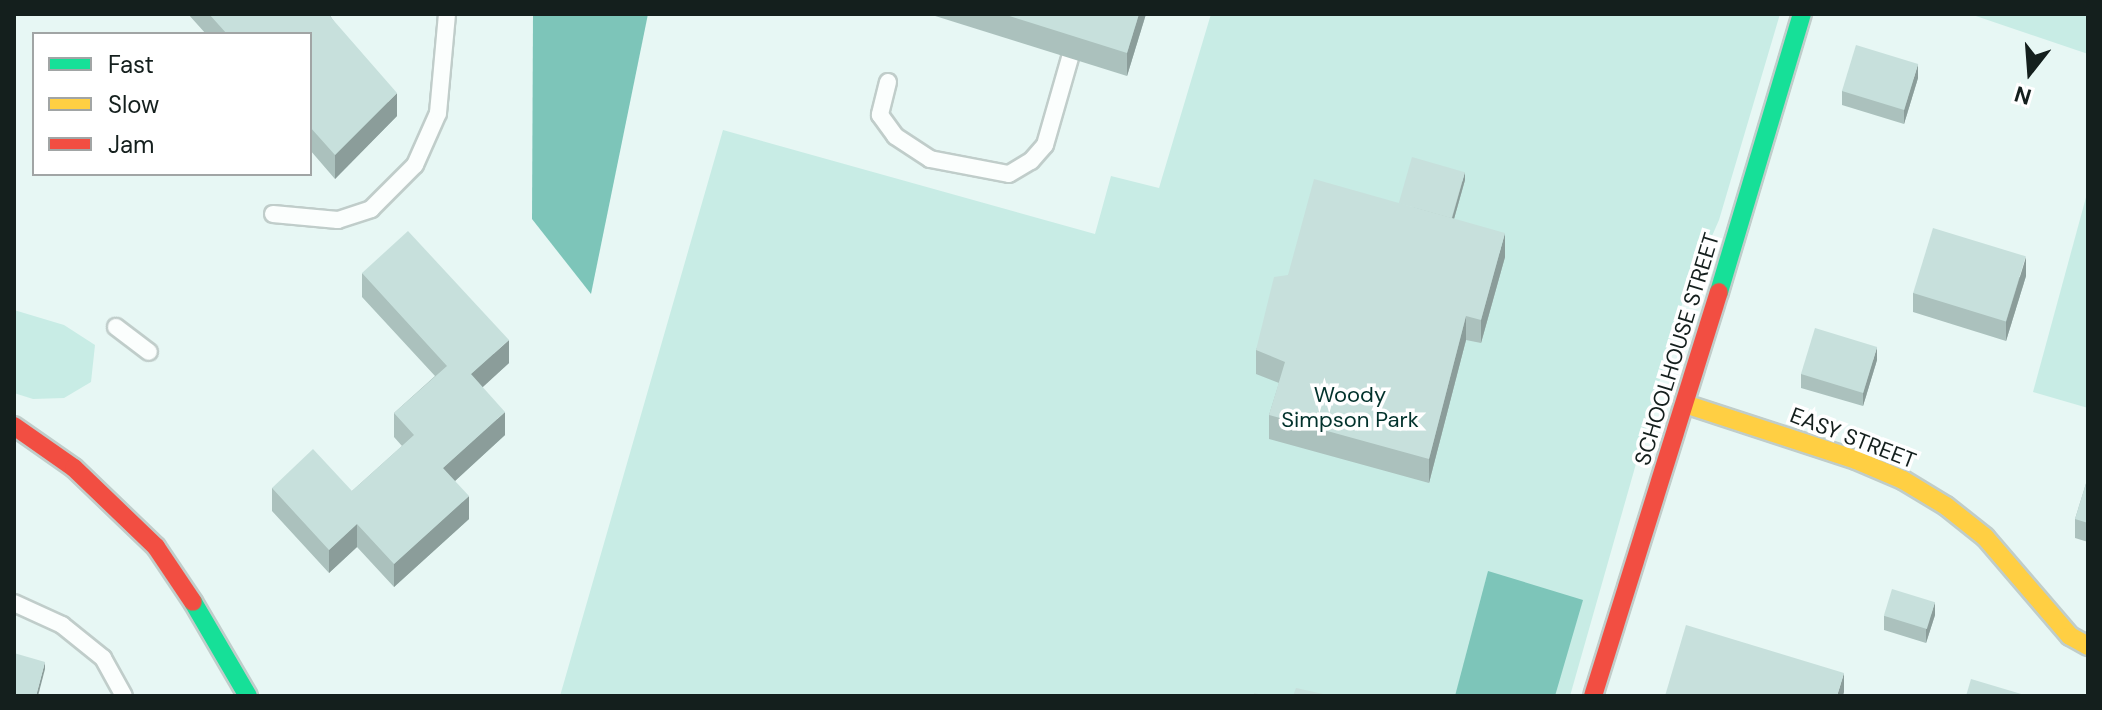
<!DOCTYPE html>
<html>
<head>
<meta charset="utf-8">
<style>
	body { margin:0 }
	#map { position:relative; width:2102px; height:710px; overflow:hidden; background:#e7f7f4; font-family:"DM Sans",sans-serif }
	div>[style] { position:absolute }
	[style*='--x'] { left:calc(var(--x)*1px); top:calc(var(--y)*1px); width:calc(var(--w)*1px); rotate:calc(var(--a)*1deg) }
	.green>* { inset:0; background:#c8ece5 }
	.water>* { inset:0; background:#7dc5b9 }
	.roads { filter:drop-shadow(2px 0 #c0cdca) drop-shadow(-2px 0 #c0cdca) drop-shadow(0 2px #c0cdca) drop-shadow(0 -2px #c0cdca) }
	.lane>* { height:16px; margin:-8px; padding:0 8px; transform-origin:8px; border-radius:8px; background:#fbfefd }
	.fast>* { height:18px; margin:-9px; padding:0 9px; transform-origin:9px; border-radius:9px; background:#16e098 }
	.slow>* { height:18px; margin:-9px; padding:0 9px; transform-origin:9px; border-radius:9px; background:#ffcf43 }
	.jam>* { height:18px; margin:-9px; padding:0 9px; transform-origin:9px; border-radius:9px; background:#f24e42 }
	.wall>* { inset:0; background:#abc1bd }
	.shaded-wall>* { inset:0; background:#8b9d9a }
	.building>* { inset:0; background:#c7e0dc; transform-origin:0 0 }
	span { translate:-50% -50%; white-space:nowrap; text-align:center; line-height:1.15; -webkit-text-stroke:7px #fff; paint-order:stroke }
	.street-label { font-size:22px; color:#141f1d }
	.park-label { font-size:22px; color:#02322c }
	.frame { position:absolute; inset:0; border:16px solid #141f1d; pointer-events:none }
	.legend { position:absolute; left:32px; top:32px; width:280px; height:144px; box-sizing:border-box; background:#fff; border:2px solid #a1a5a5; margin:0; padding:10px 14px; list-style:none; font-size:24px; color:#141f1d }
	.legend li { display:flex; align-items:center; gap:16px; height:40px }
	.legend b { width:40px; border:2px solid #a1a5a5 }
	.north { position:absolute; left:1990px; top:32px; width:80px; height:80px; -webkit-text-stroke:6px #fff; paint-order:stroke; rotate:197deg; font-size:22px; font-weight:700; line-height:32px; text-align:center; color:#141f1d }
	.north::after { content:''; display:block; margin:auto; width:28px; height:36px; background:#141f1d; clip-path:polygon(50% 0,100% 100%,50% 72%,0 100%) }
</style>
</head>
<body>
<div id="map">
	<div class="green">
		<i style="clip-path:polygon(1211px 14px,1780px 14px,1719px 220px,1680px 309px,1570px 696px,560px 696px,723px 130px,1095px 234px,1111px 176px,1159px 188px)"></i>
		<i style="clip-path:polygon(1970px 14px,2088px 14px,2088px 54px)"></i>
		<i style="clip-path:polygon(2088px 190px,2088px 408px,2033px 392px)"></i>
		<i style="clip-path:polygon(14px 310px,64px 325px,95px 345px,91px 382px,64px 398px,33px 399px,14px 393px)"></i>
	</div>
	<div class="water">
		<i style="clip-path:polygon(533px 14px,648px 14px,591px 294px,532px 219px)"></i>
		<i style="clip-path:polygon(1488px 571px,1583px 600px,1555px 696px,1455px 696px)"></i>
	</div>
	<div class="roads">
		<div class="lane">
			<i style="--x:888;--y:82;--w:34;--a:104"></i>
			<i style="--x:880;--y:115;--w:26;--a:54"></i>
			<i style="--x:895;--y:136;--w:42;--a:33.3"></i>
			<i style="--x:930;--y:159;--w:80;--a:10.8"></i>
			<i style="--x:1009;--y:174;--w:26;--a:-31"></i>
			<i style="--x:1031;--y:161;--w:21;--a:-49"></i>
			<i style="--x:1045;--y:145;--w:91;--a:-74"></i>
			<i style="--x:273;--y:214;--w:65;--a:5.3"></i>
			<i style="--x:338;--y:220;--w:35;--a:-18"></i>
			<i style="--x:371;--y:209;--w:62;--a:-45"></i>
			<i style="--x:415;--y:165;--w:57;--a:-66.1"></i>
			<i style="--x:438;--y:113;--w:99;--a:-84.8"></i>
			<i style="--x:116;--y:327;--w:41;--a:37.1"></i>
			<i style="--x:14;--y:603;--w:53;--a:24.6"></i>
			<i style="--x:62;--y:625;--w:53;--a:38.8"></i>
			<i style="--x:103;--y:658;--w:43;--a:61.1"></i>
		</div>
		<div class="fast">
			<i style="--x:1719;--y:292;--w:290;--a:-73.4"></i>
			<i style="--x:193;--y:602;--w:109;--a:59.7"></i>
		</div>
		<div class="slow">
			<i style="--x:1685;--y:404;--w:180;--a:18.1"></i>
			<i style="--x:1856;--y:460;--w:51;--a:23.1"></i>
			<i style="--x:1903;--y:480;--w:50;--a:31.2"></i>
			<i style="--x:1946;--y:506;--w:50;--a:38.5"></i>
			<i style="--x:1985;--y:537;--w:130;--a:49.4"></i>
			<i style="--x:2070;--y:636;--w:21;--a:29"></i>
		</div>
		<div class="jam">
			<i style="--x:14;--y:426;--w:73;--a:35"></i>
			<i style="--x:74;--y:468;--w:114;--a:43.9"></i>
			<i style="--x:156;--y:547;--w:66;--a:56.1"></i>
			<i style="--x:1593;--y:696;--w:423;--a:-72.7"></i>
		</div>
	</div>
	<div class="wall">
		<i style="clip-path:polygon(188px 14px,329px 14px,397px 116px,335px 179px,310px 150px,310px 34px,206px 34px)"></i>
		<i style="clip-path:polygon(932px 14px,1146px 14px,1127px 76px,932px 15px)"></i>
		<i style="clip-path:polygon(1918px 78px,1904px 124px,1842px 105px,1842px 91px)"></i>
		<i style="clip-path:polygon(1465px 180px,1454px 219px,1505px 257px,1481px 343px,1466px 340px,1429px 483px,1269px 439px,1269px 415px,1279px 383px,1256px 374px,1256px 350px,1288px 275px)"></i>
		<i style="clip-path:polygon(362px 273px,509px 363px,482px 387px,505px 435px,455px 481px,469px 519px,394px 587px,357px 547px,329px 573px,272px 511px,272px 488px,352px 491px,402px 446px,394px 437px,394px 413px,435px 376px,362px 297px)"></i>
		<i style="clip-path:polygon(2026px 276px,2006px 341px,1913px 312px,1913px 293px)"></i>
		<i style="clip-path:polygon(1877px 360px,1863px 406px,1801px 388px,1801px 374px)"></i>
		<i style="clip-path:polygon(2088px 477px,2088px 542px,2075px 538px,2075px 519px)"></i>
		<i style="clip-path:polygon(1935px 615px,1926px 643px,1884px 630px,1884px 616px)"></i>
	</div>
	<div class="shaded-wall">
		<i style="clip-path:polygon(1139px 14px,1146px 14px,1127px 76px,1127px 53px)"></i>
		<i style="clip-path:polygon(1918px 64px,1918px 78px,1904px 124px,1904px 110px)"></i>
		<i style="clip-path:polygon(397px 93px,397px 116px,335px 179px,335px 155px)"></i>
		<i style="clip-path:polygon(1465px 172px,1465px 180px,1448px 240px,1448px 233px)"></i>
		<i style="clip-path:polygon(1505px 233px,1505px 257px,1481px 343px,1481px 320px)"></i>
		<i style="clip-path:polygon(2026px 257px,2026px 276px,2006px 341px,2006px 322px)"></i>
		<i style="clip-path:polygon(1466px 316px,1466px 340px,1429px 483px,1429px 459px)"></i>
		<i style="clip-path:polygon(509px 340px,509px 363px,471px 398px,471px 374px)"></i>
		<i style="clip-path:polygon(1877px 347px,1877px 360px,1863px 406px,1863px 393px)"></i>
		<i style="clip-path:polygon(505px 412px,505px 435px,443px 492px,443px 468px)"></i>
		<i style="clip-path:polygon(469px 496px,469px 519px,394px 587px,394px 564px)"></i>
		<i style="clip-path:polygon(357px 524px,357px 547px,329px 573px,329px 550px)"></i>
		<i style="clip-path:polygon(1935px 602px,1935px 615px,1926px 643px,1926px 629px)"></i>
		<i style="clip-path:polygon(45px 662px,45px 669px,38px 696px,36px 696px)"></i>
		<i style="clip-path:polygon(1844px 673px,1844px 692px,1843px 696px,1837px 696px)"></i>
	</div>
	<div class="building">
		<i style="clip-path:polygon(209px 14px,328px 14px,397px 93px,335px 155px,310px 127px,310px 34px,227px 34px)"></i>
		<i style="clip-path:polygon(1003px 14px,1139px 14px,1127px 53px)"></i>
		<i style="left:1856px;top:45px;width:65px;height:48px;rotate:17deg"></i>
		<i style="left:1412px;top:157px;width:55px;height:48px;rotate:16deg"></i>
		<i style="clip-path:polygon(1314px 179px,1505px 233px,1481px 320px,1466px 316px,1429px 459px,1269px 415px,1285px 362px,1256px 350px,1274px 277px,1288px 275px)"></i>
		<i style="left:1933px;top:228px;width:97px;height:68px;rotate:17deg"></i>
		<i style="clip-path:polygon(408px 231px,509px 340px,471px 374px,505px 412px,443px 468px,469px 496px,394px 564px,357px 524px,329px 550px,272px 488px,313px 449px,352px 491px,414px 435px,394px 413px,447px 366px,362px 273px)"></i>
		<i style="left:1815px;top:328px;width:65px;height:48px;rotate:17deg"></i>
		<i style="clip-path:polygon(2088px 477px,2088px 523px,2075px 519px)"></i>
		<i style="left:1892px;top:589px;width:45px;height:28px;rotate:17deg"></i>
		<i style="clip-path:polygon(1686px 625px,1844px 673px,1837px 696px,1665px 696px)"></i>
		<i style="clip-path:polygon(14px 653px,45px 662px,36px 696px,14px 696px)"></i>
		<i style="clip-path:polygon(1971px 679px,2028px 696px,1966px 696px)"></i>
		<i style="clip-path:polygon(1296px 688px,1332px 696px,1293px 696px)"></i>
		<i style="clip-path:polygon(1254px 693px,1267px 696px,1254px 696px)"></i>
	</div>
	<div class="street-label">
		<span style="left:1677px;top:349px;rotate:-73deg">SCHOOLHOUSE STREET</span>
		<span style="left:1853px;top:438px;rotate:21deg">EASY STREET</span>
	</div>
	<div class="park-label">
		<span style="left:1350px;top:407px">Woody<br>Simpson Park</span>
	</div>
	<div class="frame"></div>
	<ul class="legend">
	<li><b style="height:10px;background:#16e098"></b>Fast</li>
	<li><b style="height:10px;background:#ffcf43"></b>Slow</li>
	<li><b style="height:10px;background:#f24e42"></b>Jam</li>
	</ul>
	<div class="north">N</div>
</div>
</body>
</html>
